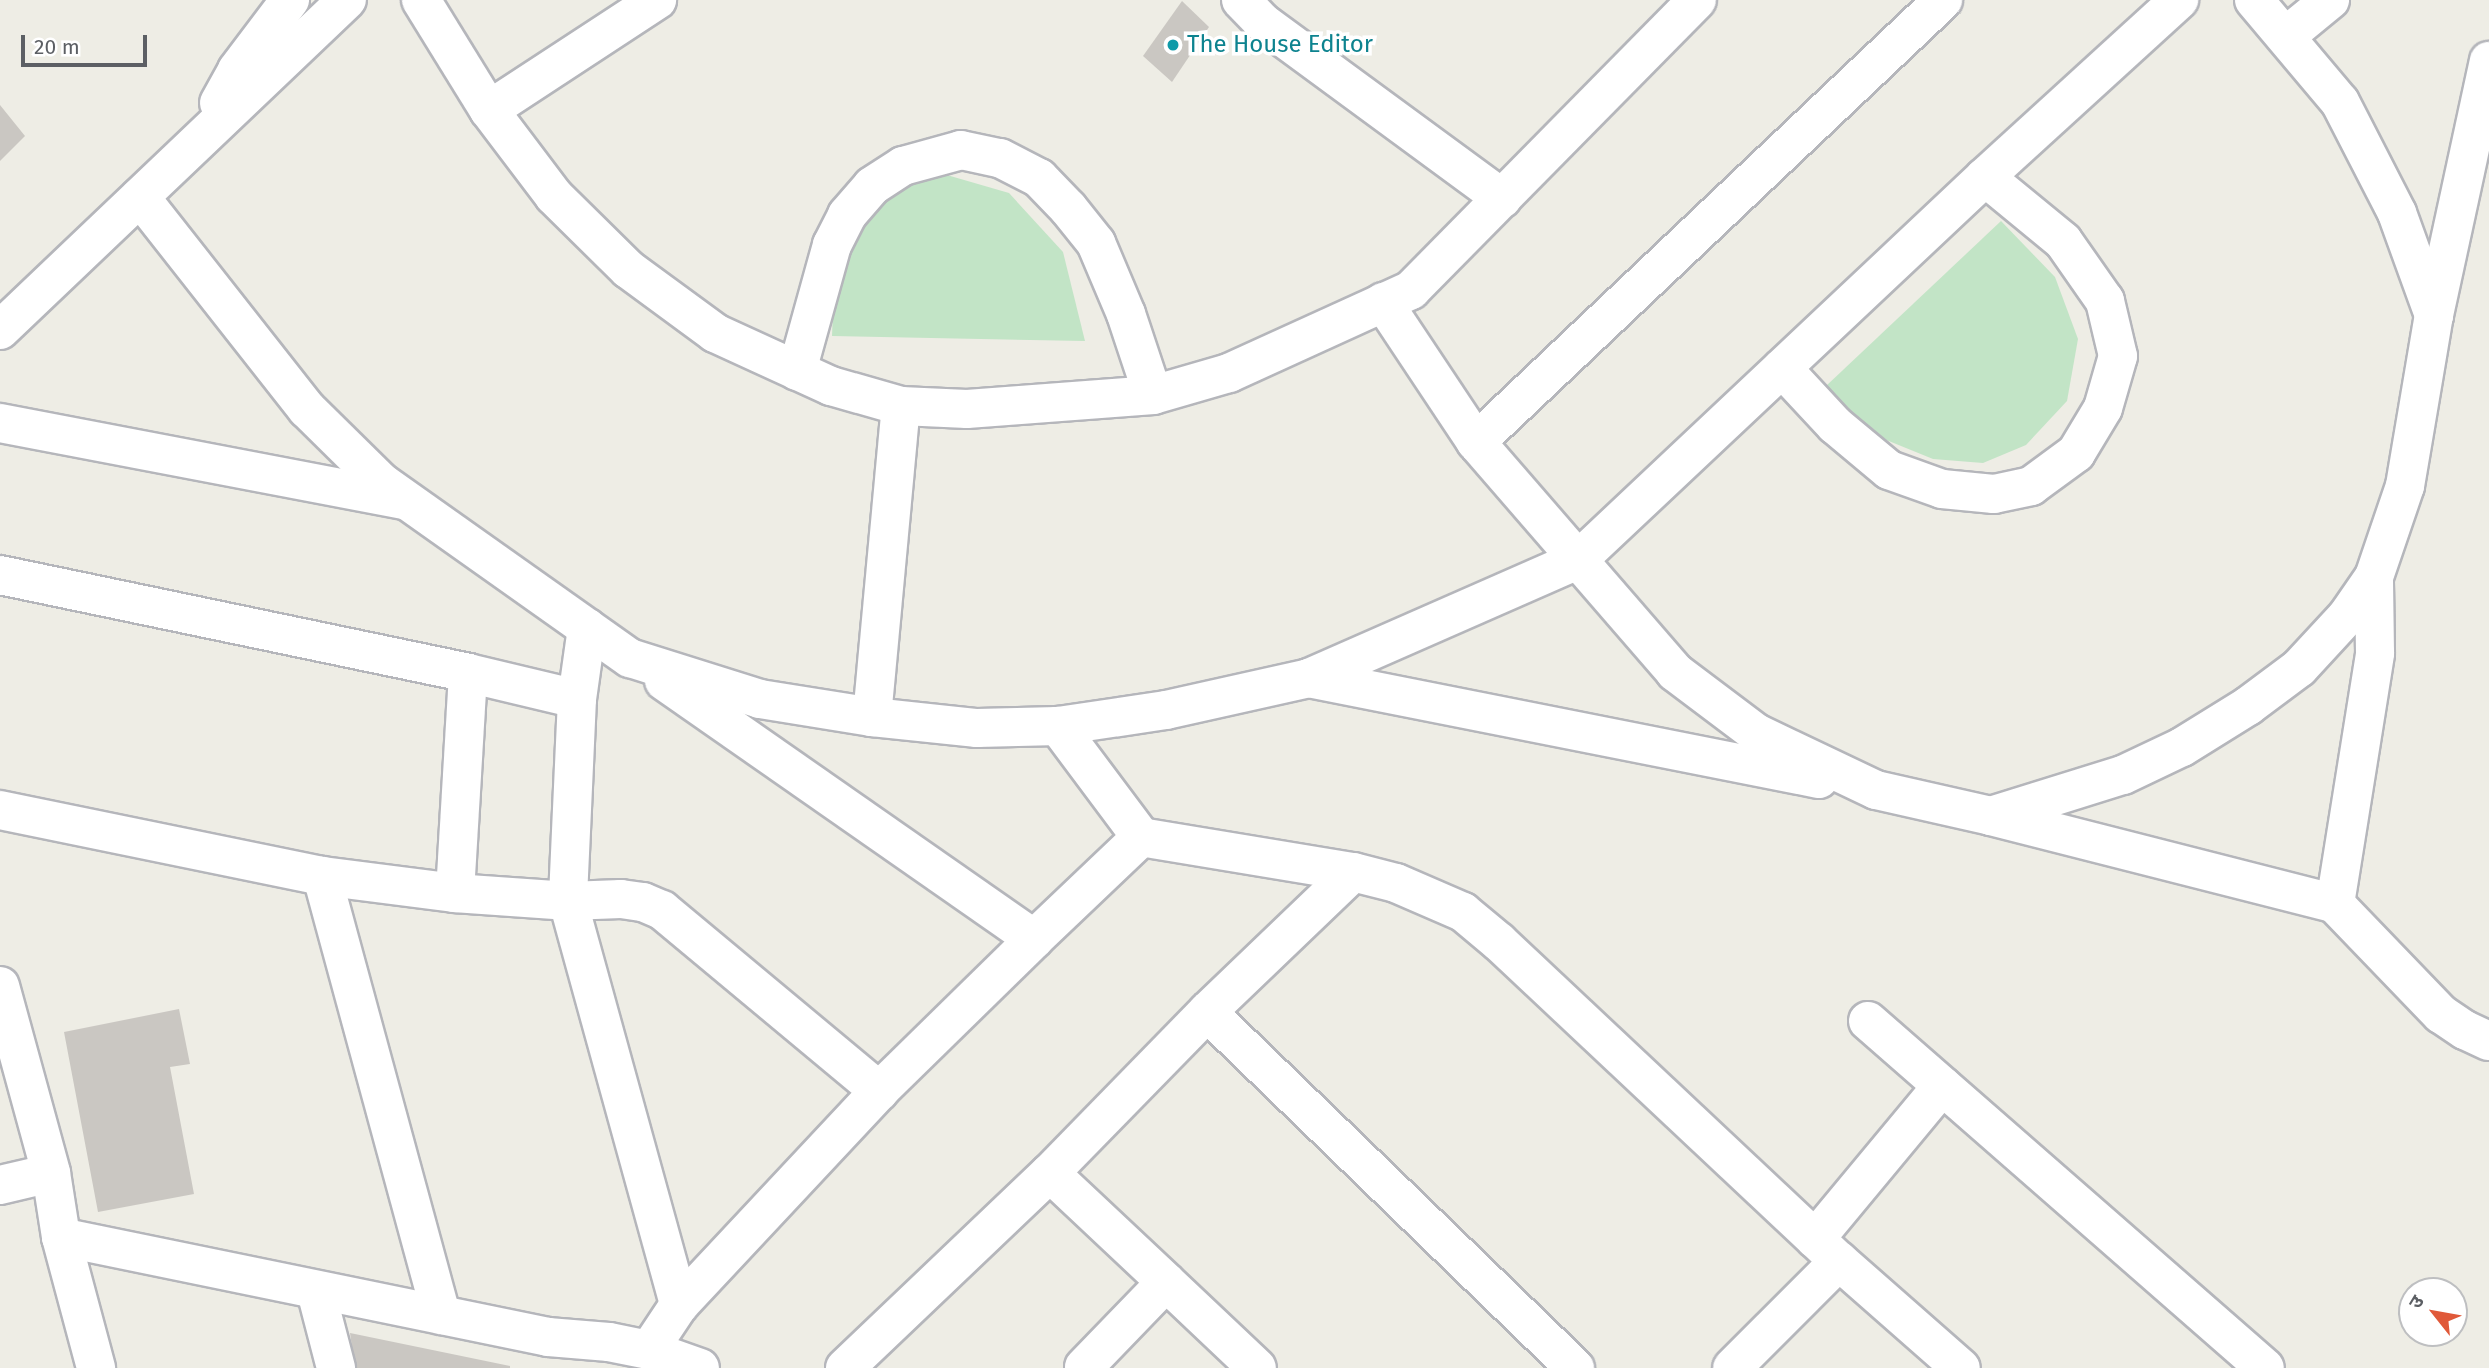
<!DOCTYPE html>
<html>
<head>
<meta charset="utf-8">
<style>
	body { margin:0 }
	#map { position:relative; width:2489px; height:1368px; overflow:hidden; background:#eeede5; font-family:"Fira Sans","Noto Sans Devanagari",sans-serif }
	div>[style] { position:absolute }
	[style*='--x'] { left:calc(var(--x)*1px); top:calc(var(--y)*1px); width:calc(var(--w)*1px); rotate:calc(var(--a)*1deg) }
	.green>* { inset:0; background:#c2e4c6 }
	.building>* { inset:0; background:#cac7c2 }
	.roads { filter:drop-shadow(2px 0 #b5b6bb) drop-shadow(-2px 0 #b5b6bb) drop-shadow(0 2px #b5b6bb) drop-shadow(0 -2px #b5b6bb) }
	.minor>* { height:38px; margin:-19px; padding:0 19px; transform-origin:19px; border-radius:19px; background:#fff }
	.dots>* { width:19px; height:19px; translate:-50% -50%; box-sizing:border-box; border:4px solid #fff; border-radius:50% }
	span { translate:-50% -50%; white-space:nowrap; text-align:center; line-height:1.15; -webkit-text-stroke:7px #fff; paint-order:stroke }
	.culture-label { font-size:24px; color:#0d838f }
	.left { translate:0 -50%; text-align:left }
	.north { position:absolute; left:2398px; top:1277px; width:70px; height:70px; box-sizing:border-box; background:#fff; border:2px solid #bebfc1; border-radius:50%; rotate:301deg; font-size:19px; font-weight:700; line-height:28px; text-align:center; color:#5c5f64 }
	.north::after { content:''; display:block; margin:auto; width:24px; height:32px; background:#e05939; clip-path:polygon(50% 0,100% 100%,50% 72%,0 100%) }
	.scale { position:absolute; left:21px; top:35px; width:126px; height:32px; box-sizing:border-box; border:4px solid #5c5f64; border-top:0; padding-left:9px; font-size:21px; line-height:24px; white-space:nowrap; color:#5c5f64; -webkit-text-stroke:5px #fff; paint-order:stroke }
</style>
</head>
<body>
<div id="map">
	<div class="green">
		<i style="clip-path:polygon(940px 173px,1009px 193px,1063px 252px,1085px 341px,832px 336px,835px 261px,889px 191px)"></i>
		<i style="clip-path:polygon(2001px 221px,2055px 277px,2078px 339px,2067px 401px,2026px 445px,1983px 463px,1933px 459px,1874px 435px,1826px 386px)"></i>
	</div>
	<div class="building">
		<i style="clip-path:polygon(1182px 1px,1209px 27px,1172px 82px,1143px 56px)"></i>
		<i style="clip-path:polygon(0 105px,25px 136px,0 161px)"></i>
		<i style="clip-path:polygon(179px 1009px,190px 1064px,170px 1067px,194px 1194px,98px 1212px,64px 1032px)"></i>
		<i style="clip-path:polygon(350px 1333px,510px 1366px,510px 1368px,355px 1368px)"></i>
	</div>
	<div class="roads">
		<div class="minor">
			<i style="--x:421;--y:0;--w:129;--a:58.3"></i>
			<i style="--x:489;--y:110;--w:108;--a:52.9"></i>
			<i style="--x:554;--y:196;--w:104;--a:44.6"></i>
			<i style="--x:628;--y:269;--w:108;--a:36.3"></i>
			<i style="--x:715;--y:333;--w:128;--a:24.6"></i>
			<i style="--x:831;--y:386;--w:73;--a:15.9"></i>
			<i style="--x:901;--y:406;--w:66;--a:2.6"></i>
			<i style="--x:967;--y:409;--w:187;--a:-4.3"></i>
			<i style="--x:1153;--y:395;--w:79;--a:-16.1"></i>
			<i style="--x:1229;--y:373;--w:200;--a:-24.5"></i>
			<i style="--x:1411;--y:290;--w:407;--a:-45.4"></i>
			<i style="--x:1241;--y:0;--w:30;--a:46"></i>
			<i style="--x:1262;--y:22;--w:298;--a:36.3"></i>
			<i style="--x:2254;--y:0;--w:133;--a:49.9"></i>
			<i style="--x:2340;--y:102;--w:125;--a:62.8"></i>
			<i style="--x:2397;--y:213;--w:109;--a:70.1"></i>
			<i style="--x:2286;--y:36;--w:57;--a:-39.3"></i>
			<i style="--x:219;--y:103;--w:38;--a:-61"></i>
			<i style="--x:237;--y:70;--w:88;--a:-52.9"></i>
			<i style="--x:489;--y:110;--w:201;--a:-33.2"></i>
			<i style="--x:140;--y:197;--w:270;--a:51.8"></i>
			<i style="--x:307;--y:409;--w:104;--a:44.6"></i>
			<i style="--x:381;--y:482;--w:305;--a:35.3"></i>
			<i style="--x:630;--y:658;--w:136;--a:17.5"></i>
			<i style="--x:760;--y:699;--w:113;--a:9.1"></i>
			<i style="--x:872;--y:717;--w:106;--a:6"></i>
			<i style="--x:977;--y:728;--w:81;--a:-1.4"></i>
			<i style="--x:1058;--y:726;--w:109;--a:-8.4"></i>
			<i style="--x:1166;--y:710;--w:147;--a:-12.6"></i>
			<i style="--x:1309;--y:678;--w:294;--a:-23.7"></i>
			<i style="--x:1578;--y:560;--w:559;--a:-43.26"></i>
			<i style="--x:1985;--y:177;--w:263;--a:-42.4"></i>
			<i style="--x:1383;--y:302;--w:168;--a:56.4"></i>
			<i style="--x:1476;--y:442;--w:304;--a:49.1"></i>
			<i style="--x:1675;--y:672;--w:101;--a:37"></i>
			<i style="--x:1756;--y:733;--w:133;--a:25.4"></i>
			<i style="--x:1876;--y:790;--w:118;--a:12.7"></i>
			<i style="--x:1991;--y:816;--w:138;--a:-17.3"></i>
			<i style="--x:2123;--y:775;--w:65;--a:-25.4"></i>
			<i style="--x:2182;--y:747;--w:78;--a:-31.8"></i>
			<i style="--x:2248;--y:706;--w:64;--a:-36.7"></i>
			<i style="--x:2299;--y:668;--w:71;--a:-47.3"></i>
			<i style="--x:2347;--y:616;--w:47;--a:-55.3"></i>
			<i style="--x:2374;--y:577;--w:96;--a:-71.2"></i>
			<i style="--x:2405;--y:486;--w:173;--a:-80.4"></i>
			<i style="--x:2434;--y:315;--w:260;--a:-77.8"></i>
			<i style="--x:0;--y:330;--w:479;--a:-43.6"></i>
			<i style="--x:1782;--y:368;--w:78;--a:47.1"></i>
			<i style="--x:1835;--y:425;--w:70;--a:39.8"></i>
			<i style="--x:1889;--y:470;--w:56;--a:19.7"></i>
			<i style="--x:1942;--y:489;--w:52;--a:5.5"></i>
			<i style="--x:1994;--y:494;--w:38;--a:-12"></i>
			<i style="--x:2031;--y:486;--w:56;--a:-36.3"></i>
			<i style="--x:2076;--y:453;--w:52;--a:-59"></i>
			<i style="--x:2103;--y:408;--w:54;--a:-73.9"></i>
			<i style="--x:2118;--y:356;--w:57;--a:-103.3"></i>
			<i style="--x:2105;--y:301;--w:73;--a:-125"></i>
			<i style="--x:2063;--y:241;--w:101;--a:-140.6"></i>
			<i style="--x:797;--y:371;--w:131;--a:-74.5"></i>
			<i style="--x:832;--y:245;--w:34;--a:-63"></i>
			<i style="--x:847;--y:215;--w:38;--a:-49"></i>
			<i style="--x:872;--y:186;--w:37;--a:-33"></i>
			<i style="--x:903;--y:166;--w:60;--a:-15.4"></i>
			<i style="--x:961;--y:150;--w:40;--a:12"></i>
			<i style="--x:1000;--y:158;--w:44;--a:27.1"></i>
			<i style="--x:1039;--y:178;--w:42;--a:46"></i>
			<i style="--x:1068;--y:208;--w:45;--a:51.3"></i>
			<i style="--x:1096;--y:243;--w:77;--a:67.1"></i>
			<i style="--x:1126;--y:314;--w:85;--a:71.6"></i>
			<i style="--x:0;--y:423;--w:411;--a:10.8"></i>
			<i style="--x:1476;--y:442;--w:643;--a:-43.42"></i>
			<i style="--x:0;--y:575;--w:478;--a:11.8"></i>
			<i style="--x:468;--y:673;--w:112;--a:13.4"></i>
			<i style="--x:577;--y:699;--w:72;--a:-82"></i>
			<i style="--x:1309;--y:678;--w:520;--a:11.2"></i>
			<i style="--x:577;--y:699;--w:202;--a:92.6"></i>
			<i style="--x:568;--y:901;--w:53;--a:-2.2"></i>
			<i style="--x:621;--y:899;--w:22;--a:8"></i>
			<i style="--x:643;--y:902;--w:21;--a:23"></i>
			<i style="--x:662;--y:910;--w:283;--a:39.8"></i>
			<i style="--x:872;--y:717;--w:312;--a:-84.7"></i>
			<i style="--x:0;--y:810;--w:329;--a:11.6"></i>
			<i style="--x:322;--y:876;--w:134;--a:7.3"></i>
			<i style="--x:455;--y:893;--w:220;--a:-86.6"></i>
			<i style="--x:1991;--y:816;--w:355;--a:14.3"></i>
			<i style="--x:2335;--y:904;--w:153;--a:46.1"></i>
			<i style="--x:2441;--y:1014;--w:29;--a:34"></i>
			<i style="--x:2465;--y:1030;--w:26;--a:25"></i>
			<i style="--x:1141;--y:837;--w:215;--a:9.4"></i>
			<i style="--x:322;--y:876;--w:455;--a:74.8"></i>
			<i style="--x:455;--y:893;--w:113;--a:4"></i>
			<i style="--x:568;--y:901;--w:419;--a:74.6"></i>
			<i style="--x:2335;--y:904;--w:254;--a:-80.9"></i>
			<i style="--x:2375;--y:653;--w:76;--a:-90.8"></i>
			<i style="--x:1034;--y:939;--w:148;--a:-43.6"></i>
			<i style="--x:1141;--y:837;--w:139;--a:-126.8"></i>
			<i style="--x:0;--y:986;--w:194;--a:74.7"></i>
			<i style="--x:51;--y:1173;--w:65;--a:81.1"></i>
			<i style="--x:61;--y:1237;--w:136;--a:75"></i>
			<i style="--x:1207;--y:1012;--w:512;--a:44.05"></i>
			<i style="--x:1868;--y:1021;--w:527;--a:41.16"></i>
			<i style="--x:1050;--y:1173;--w:159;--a:43.2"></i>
			<i style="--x:0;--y:1185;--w:52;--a:-13.2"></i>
			<i style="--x:61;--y:1237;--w:497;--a:11.6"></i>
			<i style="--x:548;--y:1337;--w:61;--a:4.7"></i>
			<i style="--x:609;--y:1342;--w:41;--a:11.3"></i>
			<i style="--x:649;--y:1350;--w:54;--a:19.4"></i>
			<i style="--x:1815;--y:1239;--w:199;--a:-50.3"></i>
			<i style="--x:1839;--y:1261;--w:162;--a:41.3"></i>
			<i style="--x:316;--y:1291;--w:80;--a:75.4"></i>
			<i style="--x:649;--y:1350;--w:54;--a:-56.3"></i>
			<i style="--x:679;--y:1305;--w:293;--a:-46.9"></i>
			<i style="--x:879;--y:1091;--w:217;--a:-44.4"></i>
			<i style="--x:1034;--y:939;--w:451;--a:-145.1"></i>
			<i style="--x:1084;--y:1367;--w:118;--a:-46"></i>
			<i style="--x:1166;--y:1282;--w:125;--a:43.4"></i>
			<i style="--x:845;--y:1368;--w:283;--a:-43.6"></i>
			<i style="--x:1050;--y:1173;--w:225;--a:-45.7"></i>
			<i style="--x:1207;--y:1012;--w:202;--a:-43.8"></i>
			<i style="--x:1353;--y:872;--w:44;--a:14.3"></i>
			<i style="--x:1396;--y:883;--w:73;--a:23.4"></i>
			<i style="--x:1463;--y:912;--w:47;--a:39.8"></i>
			<i style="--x:1499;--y:942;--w:466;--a:43.2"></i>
			<i style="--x:1839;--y:1261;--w:151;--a:135"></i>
		</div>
	</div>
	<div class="dots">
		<i style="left:1173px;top:45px;background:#0f9aa8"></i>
	</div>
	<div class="culture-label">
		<span class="left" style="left:1187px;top:45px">The House Editor</span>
	</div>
	<div class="north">उ</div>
	<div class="scale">20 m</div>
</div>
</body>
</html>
